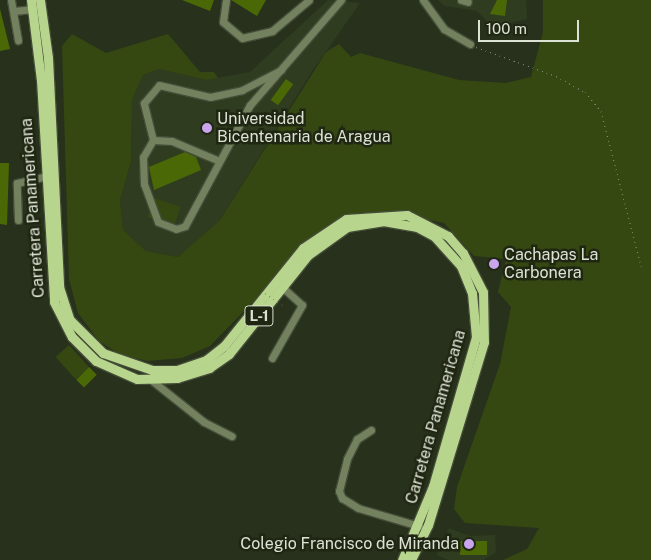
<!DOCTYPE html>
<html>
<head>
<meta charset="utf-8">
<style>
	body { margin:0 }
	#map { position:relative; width:651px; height:560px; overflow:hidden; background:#28311b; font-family:"Public Sans",sans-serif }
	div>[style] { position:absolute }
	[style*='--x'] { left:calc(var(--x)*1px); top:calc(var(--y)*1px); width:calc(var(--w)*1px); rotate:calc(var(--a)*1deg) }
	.built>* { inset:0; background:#303c1f }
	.green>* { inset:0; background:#354812; transform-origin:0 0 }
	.building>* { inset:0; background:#4b6806; transform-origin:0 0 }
	.path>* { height:1px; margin-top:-0.5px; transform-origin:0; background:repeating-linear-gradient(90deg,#888f7d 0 1px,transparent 0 5px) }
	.roads { filter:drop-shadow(1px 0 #454d39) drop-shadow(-1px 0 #454d39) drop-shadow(0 1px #454d39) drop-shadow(0 -1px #454d39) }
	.minor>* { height:7px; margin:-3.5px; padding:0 3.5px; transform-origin:3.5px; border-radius:3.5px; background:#73815f }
	.major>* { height:9px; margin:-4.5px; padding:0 4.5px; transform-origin:4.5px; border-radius:4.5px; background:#b7d58c }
	.path-bridge>* { height:1px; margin-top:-0.5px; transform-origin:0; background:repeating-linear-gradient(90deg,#888f7d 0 1px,transparent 0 5px) }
	.dots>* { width:14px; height:14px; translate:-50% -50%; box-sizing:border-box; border:2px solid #1f2712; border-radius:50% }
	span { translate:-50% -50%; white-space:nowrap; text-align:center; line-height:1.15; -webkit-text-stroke:5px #1f2712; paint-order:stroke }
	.shield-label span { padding:1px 4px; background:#1f2712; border:1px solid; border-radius:4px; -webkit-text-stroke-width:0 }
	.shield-label { font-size:15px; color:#dce2d4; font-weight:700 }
	.poi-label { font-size:16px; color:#dce2d4 }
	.left { translate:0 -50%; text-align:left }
	.right { translate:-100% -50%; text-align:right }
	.street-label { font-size:16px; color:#dce2d4 }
	.scale { position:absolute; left:478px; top:20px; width:101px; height:22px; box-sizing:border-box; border:2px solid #dce2d4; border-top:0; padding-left:6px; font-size:15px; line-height:18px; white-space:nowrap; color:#dce2d4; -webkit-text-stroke:4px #1f2712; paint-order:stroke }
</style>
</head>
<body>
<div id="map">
	<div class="built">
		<i style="clip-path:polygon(328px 0,360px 3px,311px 73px,220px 220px,178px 257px,146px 251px,123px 230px,120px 200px,131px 162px,132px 100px,143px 75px,159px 69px,206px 80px,250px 72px)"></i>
		<i style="clip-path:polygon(438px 0,526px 0,527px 19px,493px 27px,477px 11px,445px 6px)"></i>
		<i style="clip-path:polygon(449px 528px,469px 536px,495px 535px,496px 552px,484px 560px,448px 560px,437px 555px)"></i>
	</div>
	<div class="green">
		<i style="clip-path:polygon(543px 0,651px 0,651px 560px,503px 560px,527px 549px,539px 528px,465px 523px,454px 509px,457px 487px,500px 364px,511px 307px,498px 292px,506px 259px,474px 256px,444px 223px,386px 211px,349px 216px,317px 236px,210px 346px,182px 358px,148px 361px,121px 355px,99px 341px,78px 313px,69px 279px,62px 46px,72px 34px,106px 53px,168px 34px,200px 72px,214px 72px,218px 78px,206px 80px,159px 69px,143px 75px,132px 100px,131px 162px,120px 200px,123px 230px,146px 251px,178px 257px,220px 220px,326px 52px,339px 44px,351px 57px,360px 53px,459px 80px,506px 83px,531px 77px,543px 32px)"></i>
		<i style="left:154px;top:198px;width:28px;height:20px;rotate:19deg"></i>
		<i style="left:69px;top:345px;width:30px;height:18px;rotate:48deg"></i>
	</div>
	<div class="building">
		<i style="clip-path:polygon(182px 0,214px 0,210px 11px)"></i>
		<i style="clip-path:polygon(231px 0,266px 0,257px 16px)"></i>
		<i style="clip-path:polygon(497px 0,507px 0,505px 16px,490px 14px)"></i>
		<i style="clip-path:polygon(0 9px,10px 49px,0 51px)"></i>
		<i style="left:286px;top:79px;width:9px;height:26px;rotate:36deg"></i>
		<i style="clip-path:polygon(185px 152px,196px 157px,201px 170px,154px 190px,149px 167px)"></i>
		<i style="clip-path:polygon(0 163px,9px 163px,7px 225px,0 224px)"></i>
		<i style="left:89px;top:367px;width:11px;height:18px;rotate:45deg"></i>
		<i style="left:460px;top:541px;width:27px;height:14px"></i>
	</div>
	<div class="path">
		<i style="--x:476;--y:47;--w:85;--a:19.9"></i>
		<i style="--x:556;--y:76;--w:33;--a:29"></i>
		<i style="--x:585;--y:92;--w:25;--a:50"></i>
		<i style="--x:601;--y:111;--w:163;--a:75.5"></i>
	</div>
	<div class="roads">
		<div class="minor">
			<i style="--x:11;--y:0;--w:41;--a:80.1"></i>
			<i style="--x:226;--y:0;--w:22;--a:98"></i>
			<i style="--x:223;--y:22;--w:25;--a:40"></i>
			<i style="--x:242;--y:38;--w:31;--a:-13"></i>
			<i style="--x:272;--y:31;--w:48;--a:-40"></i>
			<i style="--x:423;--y:0;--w:36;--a:54"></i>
			<i style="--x:444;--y:29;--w:30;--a:30"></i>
			<i style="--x:461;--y:0;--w:7;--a:16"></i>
			<i style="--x:14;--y:11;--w:19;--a:-6"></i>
			<i style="--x:153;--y:140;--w:38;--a:-104"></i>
			<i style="--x:144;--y:103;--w:23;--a:-50"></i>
			<i style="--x:159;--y:85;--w:52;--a:13.2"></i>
			<i style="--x:210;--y:97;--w:33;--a:-12"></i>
			<i style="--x:242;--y:90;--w:44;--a:-27.1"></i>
			<i style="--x:217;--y:160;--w:49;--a:-157.1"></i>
			<i style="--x:172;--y:141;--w:19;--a:-177"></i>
			<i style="--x:153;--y:140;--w:20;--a:120"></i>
			<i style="--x:143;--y:157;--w:27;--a:88"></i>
			<i style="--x:144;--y:184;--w:40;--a:69.8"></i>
			<i style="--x:158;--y:222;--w:19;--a:21"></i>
			<i style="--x:176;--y:229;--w:9;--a:-18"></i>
			<i style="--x:185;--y:226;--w:137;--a:-61.8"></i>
			<i style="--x:250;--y:105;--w:139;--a:-49.1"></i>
			<i style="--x:18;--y:220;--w:37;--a:-92"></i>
			<i style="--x:17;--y:183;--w:28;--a:-13"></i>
			<i style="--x:272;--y:358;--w:61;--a:-60.5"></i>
			<i style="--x:302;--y:305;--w:27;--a:-138"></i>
			<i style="--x:150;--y:379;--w:69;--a:38.5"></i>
			<i style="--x:204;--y:422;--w:31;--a:27"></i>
			<i style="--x:371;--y:430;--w:17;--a:147"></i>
			<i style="--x:357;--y:439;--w:22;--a:117"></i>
			<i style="--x:347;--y:459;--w:33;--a:104"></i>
			<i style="--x:339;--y:491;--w:8;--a:67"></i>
			<i style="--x:342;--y:498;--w:19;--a:32"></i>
			<i style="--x:358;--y:508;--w:64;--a:16.4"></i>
		</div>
		<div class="major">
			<i style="--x:31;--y:0;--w:81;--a:82.9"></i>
			<i style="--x:41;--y:80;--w:222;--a:86.6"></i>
			<i style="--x:54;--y:302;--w:39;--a:63"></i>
			<i style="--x:72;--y:337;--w:34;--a:45"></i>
			<i style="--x:96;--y:361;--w:45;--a:23.7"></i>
			<i style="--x:137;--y:379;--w:40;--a:-1.4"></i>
			<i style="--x:177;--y:378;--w:34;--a:-17"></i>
			<i style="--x:209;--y:368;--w:24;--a:-35"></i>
			<i style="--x:229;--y:354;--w:127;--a:-51.4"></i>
			<i style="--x:308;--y:255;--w:48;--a:-35.7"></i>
			<i style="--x:347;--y:227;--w:36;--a:-9"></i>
			<i style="--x:383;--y:221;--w:35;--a:10"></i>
			<i style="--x:417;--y:227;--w:19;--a:28"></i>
			<i style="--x:434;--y:236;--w:40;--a:48"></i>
			<i style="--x:461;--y:266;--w:29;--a:68"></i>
			<i style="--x:472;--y:293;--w:44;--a:84.8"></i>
			<i style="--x:476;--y:337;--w:155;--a:106.1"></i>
			<i style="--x:433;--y:486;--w:80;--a:112.7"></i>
			<i style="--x:40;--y:0;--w:59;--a:82.1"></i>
			<i style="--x:48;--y:58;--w:229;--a:87.2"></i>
			<i style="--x:59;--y:287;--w:35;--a:72"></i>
			<i style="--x:70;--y:320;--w:47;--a:45"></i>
			<i style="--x:103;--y:353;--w:52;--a:19.1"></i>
			<i style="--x:152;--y:370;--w:25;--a:0"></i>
			<i style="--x:177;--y:370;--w:31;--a:-19"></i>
			<i style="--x:206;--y:360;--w:23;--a:-38"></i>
			<i style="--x:224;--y:346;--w:126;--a:-51.1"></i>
			<i style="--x:303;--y:248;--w:52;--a:-34"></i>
			<i style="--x:346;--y:219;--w:61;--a:-3.8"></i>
			<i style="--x:407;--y:215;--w:46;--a:27.1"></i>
			<i style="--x:448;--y:236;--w:23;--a:49"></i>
			<i style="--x:463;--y:253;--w:44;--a:62.9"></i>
			<i style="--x:483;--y:292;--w:50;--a:88.9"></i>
			<i style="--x:484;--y:342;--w:191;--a:107"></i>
			<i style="--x:428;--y:525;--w:39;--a:116"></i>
		</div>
	</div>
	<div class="path-bridge">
		<i style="--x:265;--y:293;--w:22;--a:34"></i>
	</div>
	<div class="dots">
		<i style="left:207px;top:128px;background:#c9a5ee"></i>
		<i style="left:494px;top:264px;background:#c9a5ee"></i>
		<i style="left:469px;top:544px;background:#c9a5ee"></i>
	</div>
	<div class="shield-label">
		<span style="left:259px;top:316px">L-1</span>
	</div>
	<div class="poi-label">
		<span class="left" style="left:217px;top:128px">Universidad<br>Bicentenaria de Aragua</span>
		<span class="left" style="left:504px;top:264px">Cachapas La<br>Carbonera</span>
		<span class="right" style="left:459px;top:544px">Colegio Francisco de Miranda</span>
	</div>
	<div class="street-label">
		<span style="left:33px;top:208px;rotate:-94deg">Carretera Panamericana</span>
		<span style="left:436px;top:417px;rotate:-74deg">Carretera Panamericana</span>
	</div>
	<div class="scale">100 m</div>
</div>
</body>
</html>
